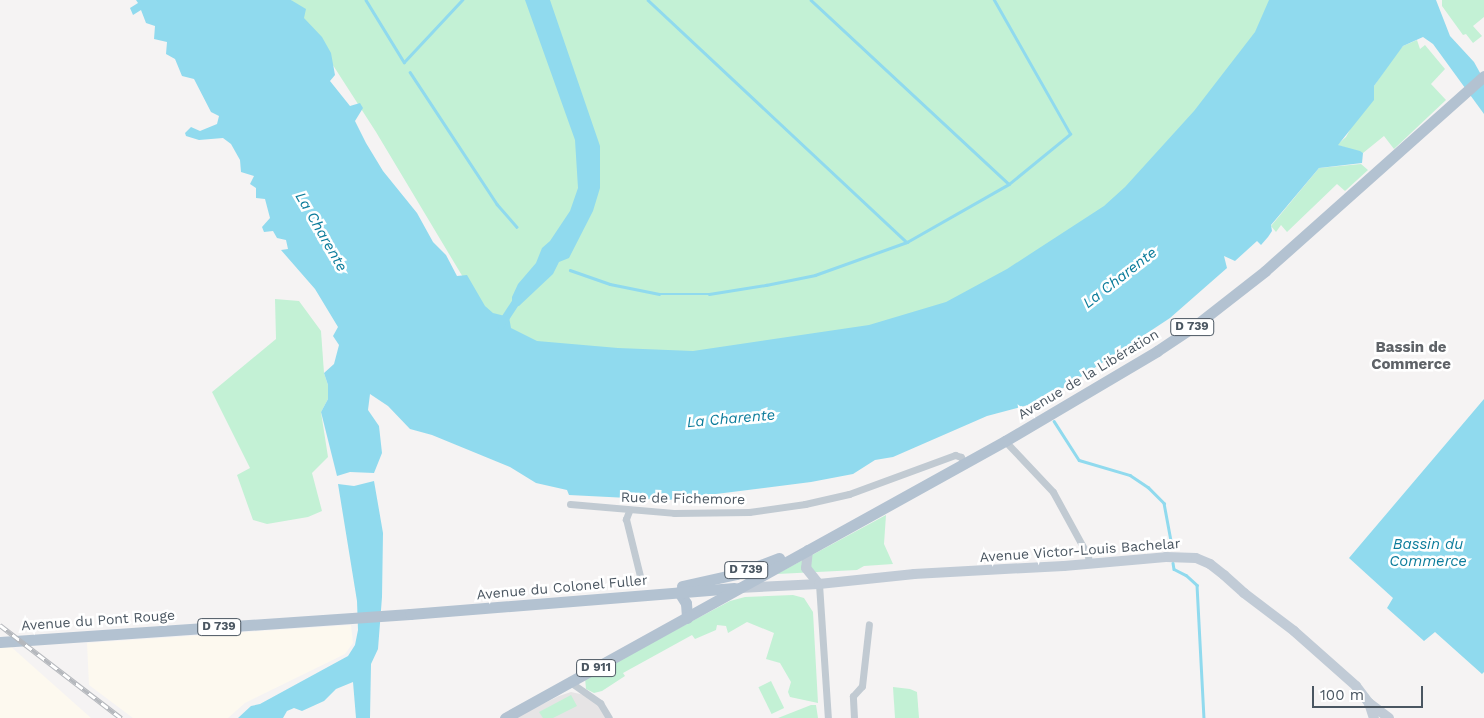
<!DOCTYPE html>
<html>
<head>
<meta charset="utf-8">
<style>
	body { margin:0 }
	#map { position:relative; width:1484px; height:718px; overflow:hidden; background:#f5f3f3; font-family:"Work Sans",sans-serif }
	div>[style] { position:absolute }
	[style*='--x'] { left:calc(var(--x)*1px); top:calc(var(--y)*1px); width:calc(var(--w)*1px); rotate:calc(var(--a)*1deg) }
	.commercial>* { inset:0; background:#fdf9ef }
	.education>* { inset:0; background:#e6e4e5 }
	.green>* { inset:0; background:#c3f1d5; transform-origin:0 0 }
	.water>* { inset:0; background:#90daee }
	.stream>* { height:2.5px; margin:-1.25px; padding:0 1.25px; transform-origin:1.25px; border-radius:1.25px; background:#90daee }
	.canal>* { height:8px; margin:-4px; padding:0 4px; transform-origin:4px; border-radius:4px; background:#90daee }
	.street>* { height:7px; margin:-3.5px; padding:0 3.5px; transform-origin:3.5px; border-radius:3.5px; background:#c1cad2 }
	.secondary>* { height:10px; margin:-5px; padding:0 5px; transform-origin:5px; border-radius:5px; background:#c1cbd6 }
	.primary>* { height:11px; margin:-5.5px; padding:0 5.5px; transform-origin:5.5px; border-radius:5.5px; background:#b3c2d1 }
	.rail>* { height:4.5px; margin-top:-2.25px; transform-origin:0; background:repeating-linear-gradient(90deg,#fff 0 8px,#b5b8bd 0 16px); box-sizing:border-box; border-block:1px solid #b5b8bd }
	span { translate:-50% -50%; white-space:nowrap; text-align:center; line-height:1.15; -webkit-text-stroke:5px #fff; paint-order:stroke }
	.shield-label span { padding:1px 4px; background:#fff; border:1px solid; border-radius:4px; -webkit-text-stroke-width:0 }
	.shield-label { font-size:12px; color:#4a5661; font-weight:700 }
	.street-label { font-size:14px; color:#4a5661 }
	.water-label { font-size:15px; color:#0c7c9b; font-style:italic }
	.neighbourhood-label { font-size:15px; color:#5f6368; font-weight:700 }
	.scale { position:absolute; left:1312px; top:686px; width:111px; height:22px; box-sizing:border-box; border:2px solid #4a5661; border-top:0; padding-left:6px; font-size:15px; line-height:18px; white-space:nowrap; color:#4a5661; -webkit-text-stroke:4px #fff; paint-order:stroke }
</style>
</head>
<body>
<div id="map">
	<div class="commercial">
		<i style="clip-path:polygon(351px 625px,353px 643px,345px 654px,245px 703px,228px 718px,133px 718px,89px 685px,87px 643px)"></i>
		<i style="clip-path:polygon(0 637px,91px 718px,0 718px)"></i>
	</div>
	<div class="education">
		<i style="clip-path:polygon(571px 692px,594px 697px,609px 718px,514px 718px,559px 696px)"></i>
	</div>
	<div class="green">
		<i style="clip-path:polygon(291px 0,1288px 0,1077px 263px,693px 382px,497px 334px,376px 132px)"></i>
		<i style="clip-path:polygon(1442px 0,1484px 0,1484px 17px,1473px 26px,1482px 36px,1473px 43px,1466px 34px,1463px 35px,1442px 6px)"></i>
		<i style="clip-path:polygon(1417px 40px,1420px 49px,1425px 45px,1445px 69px,1431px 84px,1446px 100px,1394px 149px,1384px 136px,1363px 153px,1337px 145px,1346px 137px,1374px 86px,1395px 55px,1403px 46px)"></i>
		<i style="clip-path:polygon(1361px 164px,1368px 170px,1345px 191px,1337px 184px,1287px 232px,1281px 225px,1276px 232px,1271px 226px,1319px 168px)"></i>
		<i style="clip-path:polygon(275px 299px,299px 301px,321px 331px,324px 373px,328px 385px,328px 399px,321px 412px,328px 457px,312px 473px,322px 511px,308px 517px,267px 524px,253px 520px,237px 475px,250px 468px,212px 392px,276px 339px)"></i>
		<i style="clip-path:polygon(886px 515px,884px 544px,893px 564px,864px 566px,857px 570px,777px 574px)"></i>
		<i style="clip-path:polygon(793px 595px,804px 598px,813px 612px,818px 703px,790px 697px,788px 692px,791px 682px,780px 663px,766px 659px,774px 633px,747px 622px,728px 633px,726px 626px,717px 625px,716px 630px,695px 639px,692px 635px,623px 673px,625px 676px,602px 691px,594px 693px,586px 689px,585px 678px,730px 601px,745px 597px)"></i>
		<i style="left:771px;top:681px;width:30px;height:14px;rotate:64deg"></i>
		<i style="clip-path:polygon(893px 687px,910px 689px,917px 692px,919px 718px,895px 718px)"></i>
		<i style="clip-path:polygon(571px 695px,577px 706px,553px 718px,543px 718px,539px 712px)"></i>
		<i style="clip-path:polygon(811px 705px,816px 705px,818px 718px,778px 718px)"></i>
	</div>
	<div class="water">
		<i style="clip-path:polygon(136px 0,291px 0,306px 9px,304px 18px,322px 37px,331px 53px,335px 75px,330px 81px,350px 106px,360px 103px,363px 108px,355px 121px,366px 143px,383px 171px,417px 213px,433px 242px,446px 255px,457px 276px,467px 275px,485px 306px,493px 313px,509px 317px,511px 328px,537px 341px,618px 348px,693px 351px,869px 325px,946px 302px,1007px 269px,1104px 206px,1125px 187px,1194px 111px,1255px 32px,1269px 0,1436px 0,1450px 36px,1474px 62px,1484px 80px,1484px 114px,1433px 44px,1423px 37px,1403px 46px,1374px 86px,1374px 100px,1338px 145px,1360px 151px,1363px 153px,1362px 163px,1319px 168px,1271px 225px,1272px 231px,1268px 237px,1261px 245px,1257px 241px,1235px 261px,1224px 256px,1227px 268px,1170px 318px,1067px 386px,1028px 405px,987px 416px,893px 457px,875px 460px,853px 474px,811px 482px,668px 500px,569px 495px,567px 490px,536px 483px,510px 467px,432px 435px,410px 429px,388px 406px,370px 394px,368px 410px,379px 426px,382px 453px,374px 473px,350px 472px,337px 476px,321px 412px,328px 399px,328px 385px,324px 373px,334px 364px,339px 345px,333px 336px,338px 327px,315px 289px,281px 250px,288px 249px,286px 240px,277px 238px,273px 231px,264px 232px,262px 227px,270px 218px,265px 199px,256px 198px,256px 188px,250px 184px,254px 176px,241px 172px,240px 160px,231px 144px,223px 138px,199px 140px,186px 136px,185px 133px,191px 127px,200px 131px,217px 124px,219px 116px,211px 112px,194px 79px,182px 76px,175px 59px,166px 54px,167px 42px,154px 39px,155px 26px,146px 23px,141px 10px,133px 15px,130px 8px,138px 3px)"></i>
		<i style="clip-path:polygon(525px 0,550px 0,600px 146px,600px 188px,593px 211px,569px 258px,559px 262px,553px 274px,519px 306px,512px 307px,512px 297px,518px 284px,536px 263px,542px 248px,550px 241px,570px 211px,578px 188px,575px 140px)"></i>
		<i style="clip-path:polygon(1484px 399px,1484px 672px,1482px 674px,1435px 632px,1424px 641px,1387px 608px,1393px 598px,1349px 558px)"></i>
		<i style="clip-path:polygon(374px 481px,383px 533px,382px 597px,378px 649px,371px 664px,370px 718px,356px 718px,353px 682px,336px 689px,324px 701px,302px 711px,294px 708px,287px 711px,283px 718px,238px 718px,251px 706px,260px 704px,348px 656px,355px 645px,358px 630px,357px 601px,338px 484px,354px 486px)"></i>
	</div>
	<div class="stream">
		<i style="--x:366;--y:0;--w:73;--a:58.5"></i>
		<i style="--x:404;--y:62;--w:85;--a:-46.9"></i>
		<i style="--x:648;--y:0;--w:354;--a:43.1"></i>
		<i style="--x:907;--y:242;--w:117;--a:-29.6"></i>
		<i style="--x:811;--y:0;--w:270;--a:42.9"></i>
		<i style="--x:1009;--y:184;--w:79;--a:-39.3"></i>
		<i style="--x:1070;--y:134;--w:154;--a:-119.6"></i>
		<i style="--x:410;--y:72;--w:158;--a:56.6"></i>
		<i style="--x:497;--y:204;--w:30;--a:49"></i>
		<i style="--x:570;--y:270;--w:42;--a:19.3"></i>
		<i style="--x:610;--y:284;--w:50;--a:11.5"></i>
		<i style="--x:659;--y:294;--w:50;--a:0"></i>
		<i style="--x:709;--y:294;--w:58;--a:-9"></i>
		<i style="--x:766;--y:285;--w:50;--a:-11.5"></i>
		<i style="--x:815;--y:275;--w:98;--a:-19.7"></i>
		<i style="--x:1042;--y:395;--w:9;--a:69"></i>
		<i style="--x:1054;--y:421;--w:46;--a:57.3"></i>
		<i style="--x:1079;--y:460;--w:53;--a:16.4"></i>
		<i style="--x:1130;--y:475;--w:22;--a:34"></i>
		<i style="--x:1148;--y:487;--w:23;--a:45"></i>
		<i style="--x:1164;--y:503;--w:44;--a:79.5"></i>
		<i style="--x:1173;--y:563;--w:6;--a:81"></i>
		<i style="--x:1174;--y:569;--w:13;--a:27"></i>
		<i style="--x:1186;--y:575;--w:15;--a:42"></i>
		<i style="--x:1197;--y:585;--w:133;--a:87"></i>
	</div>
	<div class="canal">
		<i style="--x:501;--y:325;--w:31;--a:-57"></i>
	</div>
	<div class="street">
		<i style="--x:1005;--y:441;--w:70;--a:46.7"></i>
		<i style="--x:1053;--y:492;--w:73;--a:61.3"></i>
		<i style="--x:1088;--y:556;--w:7;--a:82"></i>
		<i style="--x:570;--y:504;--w:104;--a:4.9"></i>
		<i style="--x:674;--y:513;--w:75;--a:-0.8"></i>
		<i style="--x:749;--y:512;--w:57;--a:-8.1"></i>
		<i style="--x:805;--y:504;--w:45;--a:-12.8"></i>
		<i style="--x:849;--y:494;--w:113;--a:-20.2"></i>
		<i style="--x:955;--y:455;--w:6;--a:18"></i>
		<i style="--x:961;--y:457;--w:7;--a:63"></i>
		<i style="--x:629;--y:511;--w:9;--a:111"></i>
		<i style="--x:626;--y:519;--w:63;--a:76.2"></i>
		<i style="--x:819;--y:584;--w:134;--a:86.2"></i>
		<i style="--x:570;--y:682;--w:37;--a:35"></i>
		<i style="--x:600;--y:703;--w:17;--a:59"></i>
		<i style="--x:854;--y:718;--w:22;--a:-93"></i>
		<i style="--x:853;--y:696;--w:13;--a:-48"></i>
		<i style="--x:862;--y:686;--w:62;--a:-83.6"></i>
	</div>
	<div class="secondary">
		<i style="--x:808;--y:550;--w:18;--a:96"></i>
		<i style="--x:806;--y:568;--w:21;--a:51"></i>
		<i style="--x:739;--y:588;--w:80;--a:-2.9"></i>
		<i style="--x:819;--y:584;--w:96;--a:-6"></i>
		<i style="--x:914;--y:574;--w:150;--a:-3.1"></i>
		<i style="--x:1064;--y:566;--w:102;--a:-5"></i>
		<i style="--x:1166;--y:557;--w:30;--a:2"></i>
		<i style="--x:1196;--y:558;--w:15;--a:23"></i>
		<i style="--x:1210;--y:564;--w:18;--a:38"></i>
		<i style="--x:1224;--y:575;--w:27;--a:42"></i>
		<i style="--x:1244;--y:593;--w:63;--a:37.2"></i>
		<i style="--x:1294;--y:631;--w:83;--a:41.6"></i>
		<i style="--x:1356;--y:686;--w:21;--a:53"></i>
		<i style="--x:1369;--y:703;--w:16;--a:72"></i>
		<i style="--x:1369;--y:703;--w:25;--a:37"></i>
	</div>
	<div class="primary">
		<i style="--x:682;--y:586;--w:55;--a:-12.5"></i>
		<i style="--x:736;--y:574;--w:46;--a:-20.4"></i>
		<i style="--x:679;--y:592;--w:13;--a:58"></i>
		<i style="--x:686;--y:603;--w:15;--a:86"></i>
		<i style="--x:0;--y:642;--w:411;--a:-3.9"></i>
		<i style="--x:410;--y:614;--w:325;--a:-4.6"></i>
		<i style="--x:505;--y:718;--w:572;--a:-28.99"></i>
		<i style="--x:1005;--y:441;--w:177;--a:-30.6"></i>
		<i style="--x:1157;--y:351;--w:47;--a:-33.7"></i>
		<i style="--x:1196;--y:325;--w:88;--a:-38"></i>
		<i style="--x:1265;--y:271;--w:293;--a:-41.7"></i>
	</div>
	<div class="rail">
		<i style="--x:0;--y:625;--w:153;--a:37.5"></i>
	</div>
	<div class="shield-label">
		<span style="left:1192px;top:327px">D 739</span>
		<span style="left:746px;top:570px">D 739</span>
		<span style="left:219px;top:627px">D 739</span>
		<span style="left:596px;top:668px">D 911</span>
	</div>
	<div class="street-label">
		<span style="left:1088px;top:374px;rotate:-31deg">Avenue de la Libération</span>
		<span style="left:683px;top:498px;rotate:1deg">Rue de Fichemore</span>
		<span style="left:1080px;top:550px;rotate:-4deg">Avenue Victor-Louis Bachelar</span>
		<span style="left:562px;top:587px;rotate:-5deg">Avenue du Colonel Fuller</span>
		<span style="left:98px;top:620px;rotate:-4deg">Avenue du Pont Rouge</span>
	</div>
	<div class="water-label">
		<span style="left:321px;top:232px;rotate:60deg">La Charente</span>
		<span style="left:1120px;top:278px;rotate:-38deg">La Charente</span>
		<span style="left:731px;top:419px;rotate:-5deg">La Charente</span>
		<span style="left:1428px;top:553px">Bassin du<br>Commerce</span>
	</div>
	<div class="neighbourhood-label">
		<span style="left:1411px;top:356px">Bassin de<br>Commerce</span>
	</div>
	<div class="scale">100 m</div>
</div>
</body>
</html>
